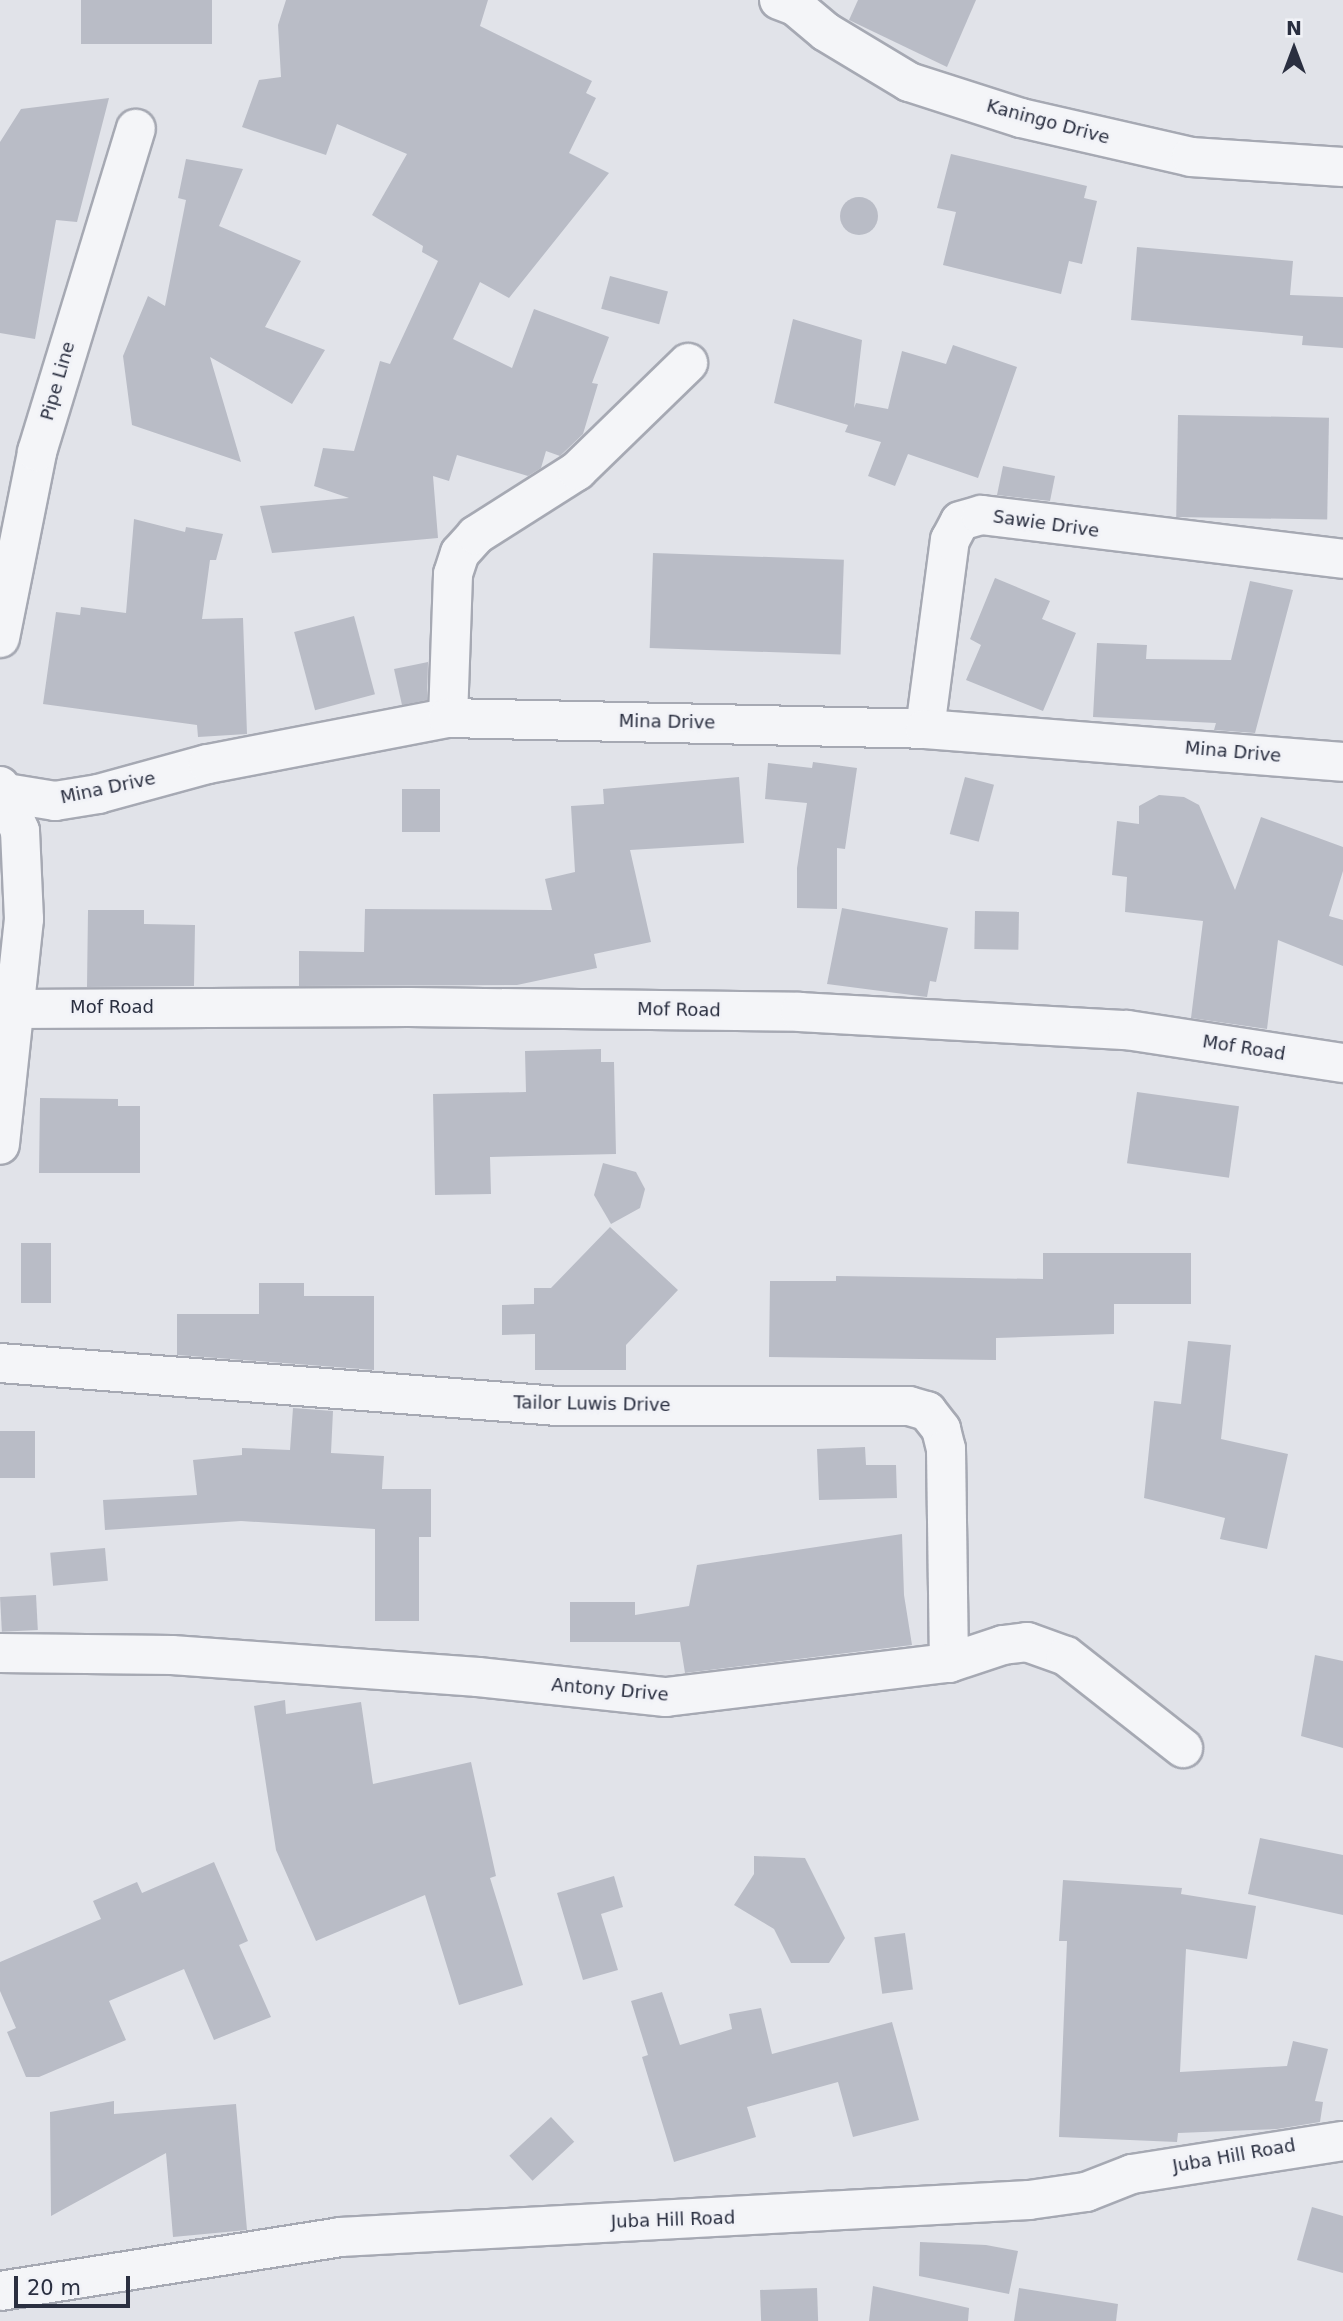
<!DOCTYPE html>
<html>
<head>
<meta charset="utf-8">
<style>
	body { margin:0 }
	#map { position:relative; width:1343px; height:2321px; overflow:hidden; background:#e1e3e9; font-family:"DejaVu Sans",sans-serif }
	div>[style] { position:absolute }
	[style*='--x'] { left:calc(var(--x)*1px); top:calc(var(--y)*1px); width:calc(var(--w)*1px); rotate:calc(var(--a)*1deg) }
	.building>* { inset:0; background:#b9bcc6; transform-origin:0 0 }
	.round { border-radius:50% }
	.roads { filter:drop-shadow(2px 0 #a6a9b3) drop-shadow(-2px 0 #a6a9b3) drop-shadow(0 2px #a6a9b3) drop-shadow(0 -2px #a6a9b3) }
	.street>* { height:38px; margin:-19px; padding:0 19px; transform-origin:19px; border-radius:19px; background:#f4f5f8 }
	span { translate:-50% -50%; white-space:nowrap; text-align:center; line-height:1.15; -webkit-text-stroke:5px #f1f2f7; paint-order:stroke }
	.street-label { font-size:18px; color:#2a2f40 }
	.north { position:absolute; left:1259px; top:14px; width:70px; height:70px; -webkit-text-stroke:5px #f1f2f7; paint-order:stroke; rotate:0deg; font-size:19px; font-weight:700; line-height:28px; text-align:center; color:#2a2f40 }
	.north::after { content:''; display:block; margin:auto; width:24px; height:32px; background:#2a2f40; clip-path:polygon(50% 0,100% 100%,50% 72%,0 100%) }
	.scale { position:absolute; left:14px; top:2276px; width:116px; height:32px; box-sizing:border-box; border:4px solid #2a2f40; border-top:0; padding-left:9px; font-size:21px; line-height:24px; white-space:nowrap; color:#2a2f40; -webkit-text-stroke:5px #f1f2f7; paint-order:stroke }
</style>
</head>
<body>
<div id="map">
	<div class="building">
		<i style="left:81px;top:0;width:131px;height:44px"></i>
		<i style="clip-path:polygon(286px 0,488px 0,480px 26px,592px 81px,586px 93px,596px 98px,569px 153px,609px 173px,509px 298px,480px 282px,453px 339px,512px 368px,534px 309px,609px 337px,592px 383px,598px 384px,583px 434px,560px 456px,546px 451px,541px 468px,528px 476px,457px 455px,449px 481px,433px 476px,438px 538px,272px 553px,260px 506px,349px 498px,314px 486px,323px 448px,354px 451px,380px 361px,390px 364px,438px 261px,422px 252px,423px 246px,372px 215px,407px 154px,337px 124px,326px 155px,242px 127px,259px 80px,281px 77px,278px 25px)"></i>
		<i style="clip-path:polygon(858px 0,976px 0,947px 67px,849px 20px)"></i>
		<i style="clip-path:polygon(109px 98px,77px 222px,56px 220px,35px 339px,0 333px,0 142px,21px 109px)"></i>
		<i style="clip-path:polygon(951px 154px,1087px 186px,1084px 198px,1097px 201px,1082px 264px,1069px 261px,1061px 294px,943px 265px,956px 212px,937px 208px)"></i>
		<i style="clip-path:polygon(186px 159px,243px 169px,219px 226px,301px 261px,265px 327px,325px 350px,292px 404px,210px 357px,241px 462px,132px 425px,123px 356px,148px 296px,165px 306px,186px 200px,178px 198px)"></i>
		<i class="round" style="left:840px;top:197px;width:38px;height:38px"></i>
		<i style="clip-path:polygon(1137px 247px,1293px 261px,1290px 295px,1343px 297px,1343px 348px,1302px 345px,1303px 336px,1131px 320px)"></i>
		<i style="left:610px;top:276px;width:60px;height:34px;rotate:15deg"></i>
		<i style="clip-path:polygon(793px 319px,862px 340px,854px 408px,856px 403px,888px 409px,902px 351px,946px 364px,953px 345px,1017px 367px,978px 478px,908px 454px,895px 486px,868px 476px,881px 442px,845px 432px,848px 425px,774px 403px)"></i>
		<i style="left:1178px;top:415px;width:151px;height:102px;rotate:1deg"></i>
		<i style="clip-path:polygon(1003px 466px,1055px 476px,1050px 501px,997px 495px)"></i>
		<i style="clip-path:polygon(134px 519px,185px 532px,186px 527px,223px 534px,216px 560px,210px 560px,202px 619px,243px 618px,247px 734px,198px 737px,197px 725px,43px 704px,56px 612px,80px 615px,81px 607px,126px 613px)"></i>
		<i style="left:653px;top:553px;width:191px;height:95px;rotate:2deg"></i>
		<i style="clip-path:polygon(995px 578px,1050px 601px,1042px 619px,1076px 633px,1043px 711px,966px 680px,981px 645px,970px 639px)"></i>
		<i style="clip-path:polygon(1250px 581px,1293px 590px,1255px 733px,1214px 730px,1216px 723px,1093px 717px,1097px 643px,1147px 645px,1146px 659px,1231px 660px)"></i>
		<i style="left:354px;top:616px;width:81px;height:62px;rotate:75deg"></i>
		<i style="clip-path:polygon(428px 662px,427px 700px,402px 705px,394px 669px)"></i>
		<i style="clip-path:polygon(813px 762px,857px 768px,845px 849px,837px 848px,837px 909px,797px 908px,797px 868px,807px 803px,765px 799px,768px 763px,812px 768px)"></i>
		<i style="clip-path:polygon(739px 777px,744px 843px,630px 850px,651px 942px,594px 954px,597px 968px,517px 985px,299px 986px,299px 951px,364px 952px,365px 909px,552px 910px,545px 879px,575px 872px,571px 806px,604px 804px,603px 789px)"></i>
		<i style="left:965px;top:777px;width:30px;height:59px;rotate:15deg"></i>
		<i style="left:402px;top:789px;width:38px;height:43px"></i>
		<i style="clip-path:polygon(1159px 795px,1184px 797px,1199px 805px,1235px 890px,1261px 817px,1343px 847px,1343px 871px,1329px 916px,1343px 920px,1343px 966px,1278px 940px,1267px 1029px,1191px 1018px,1203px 921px,1125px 912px,1127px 877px,1112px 875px,1117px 821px,1139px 824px,1139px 806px)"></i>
		<i style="clip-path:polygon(842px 908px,948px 928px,936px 982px,930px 981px,927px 997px,827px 984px)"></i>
		<i style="clip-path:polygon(88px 910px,144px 910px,144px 924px,195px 925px,194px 986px,87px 987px)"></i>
		<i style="left:975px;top:911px;width:44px;height:38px;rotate:1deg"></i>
		<i style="clip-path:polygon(601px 1049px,601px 1062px,614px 1062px,616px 1154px,490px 1157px,491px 1194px,435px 1195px,433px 1094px,526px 1092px,525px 1051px)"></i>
		<i style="left:1137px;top:1092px;width:103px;height:72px;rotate:8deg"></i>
		<i style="clip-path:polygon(40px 1098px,118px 1099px,118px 1106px,140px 1106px,140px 1173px,39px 1173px)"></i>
		<i style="clip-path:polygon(603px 1163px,636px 1172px,645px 1189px,640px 1208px,611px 1224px,594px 1195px)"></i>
		<i style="clip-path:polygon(610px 1227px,678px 1290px,626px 1345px,626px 1370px,535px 1370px,535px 1334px,502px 1335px,502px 1305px,534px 1304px,534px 1288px,551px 1288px)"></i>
		<i style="left:21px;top:1243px;width:30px;height:60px"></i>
		<i style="clip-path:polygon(1043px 1253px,1191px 1253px,1191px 1304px,1114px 1304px,1114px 1334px,996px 1338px,996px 1360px,769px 1357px,770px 1281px,836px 1281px,836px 1276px,1043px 1279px)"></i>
		<i style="clip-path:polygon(259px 1283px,304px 1283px,304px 1296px,374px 1296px,374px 1370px,177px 1355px,177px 1314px,259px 1314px)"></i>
		<i style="clip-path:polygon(1188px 1341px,1231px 1345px,1221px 1439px,1288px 1454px,1267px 1549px,1220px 1539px,1225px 1518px,1144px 1498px,1154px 1401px,1181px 1404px)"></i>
		<i style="clip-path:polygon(293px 1408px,333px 1411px,331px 1453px,384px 1456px,382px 1489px,431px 1489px,431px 1537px,419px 1537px,419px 1621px,375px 1621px,375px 1529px,241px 1521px,105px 1530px,103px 1500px,197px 1495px,193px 1460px,242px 1455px,242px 1448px,290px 1450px)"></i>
		<i style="left:0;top:1431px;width:35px;height:47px"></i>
		<i style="clip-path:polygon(865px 1447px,866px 1465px,896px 1465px,897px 1498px,819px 1500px,817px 1449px)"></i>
		<i style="clip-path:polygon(902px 1534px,904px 1595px,912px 1645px,685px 1673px,680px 1642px,570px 1642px,570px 1602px,635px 1602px,635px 1615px,689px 1606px,697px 1565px)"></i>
		<i style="left:105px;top:1548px;width:33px;height:55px;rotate:85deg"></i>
		<i style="left:36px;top:1595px;width:35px;height:36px;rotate:87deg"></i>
		<i style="clip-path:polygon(1315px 1655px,1343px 1661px,1343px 1748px,1301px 1736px)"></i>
		<i style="clip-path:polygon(285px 1700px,286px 1714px,361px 1702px,373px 1784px,471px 1762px,496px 1876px,490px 1878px,523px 1985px,459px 2005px,425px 1895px,316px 1941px,276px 1850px,254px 1706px)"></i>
		<i style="clip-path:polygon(1260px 1838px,1343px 1855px,1343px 1915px,1248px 1894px)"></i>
		<i style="clip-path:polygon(754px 1856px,805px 1858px,845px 1938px,829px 1963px,791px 1963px,774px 1929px,734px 1905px,754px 1874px)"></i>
		<i style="clip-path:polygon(214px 1862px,248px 1941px,239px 1945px,271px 2017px,214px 2040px,184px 1969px,109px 2001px,126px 2040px,39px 2077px,26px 2077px,7px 2032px,16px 2028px,0 1991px,0 1962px,101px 1919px,93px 1901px,137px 1882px,142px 1893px)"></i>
		<i style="clip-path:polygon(614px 1876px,623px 1907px,601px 1914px,618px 1970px,583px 1980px,557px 1893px)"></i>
		<i style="clip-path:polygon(1063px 1880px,1182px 1888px,1181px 1894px,1256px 1906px,1247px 1959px,1186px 1949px,1180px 2072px,1287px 2066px,1293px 2041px,1328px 2049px,1315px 2101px,1323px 2102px,1320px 2122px,1277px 2129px,1178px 2133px,1177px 2142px,1059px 2137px,1067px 1941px,1059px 1941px)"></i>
		<i style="left:905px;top:1933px;width:57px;height:31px;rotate:82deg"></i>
		<i style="clip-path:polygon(662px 1992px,680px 2045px,732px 2029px,729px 2014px,761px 2008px,772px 2054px,892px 2022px,919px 2120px,853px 2137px,838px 2082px,747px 2107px,756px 2137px,674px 2162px,642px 2057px,648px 2055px,631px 2001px)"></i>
		<i style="clip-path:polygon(114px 2101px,114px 2114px,236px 2104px,247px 2230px,173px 2237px,166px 2153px,51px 2216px,50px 2112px)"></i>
		<i style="left:551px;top:2117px;width:34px;height:57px;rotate:47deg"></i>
		<i style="clip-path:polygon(1312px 2207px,1343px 2216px,1343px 2273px,1297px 2260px)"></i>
		<i style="clip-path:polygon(920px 2242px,986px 2245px,1018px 2251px,1009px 2294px,919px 2276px)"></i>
		<i style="clip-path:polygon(873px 2286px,969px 2308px,968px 2321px,869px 2321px)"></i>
		<i style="left:817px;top:2288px;width:33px;height:57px;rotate:88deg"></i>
		<i style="clip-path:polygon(1019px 2288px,1118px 2304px,1116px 2321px,1014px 2321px)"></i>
	</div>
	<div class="roads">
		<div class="street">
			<i style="--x:779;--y:0;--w:17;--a:21"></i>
			<i style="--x:795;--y:6;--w:40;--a:40"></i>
			<i style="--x:826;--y:32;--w:97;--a:31.1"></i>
			<i style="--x:909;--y:82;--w:118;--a:17.8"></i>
			<i style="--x:1021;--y:118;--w:174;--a:12.9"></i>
			<i style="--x:1191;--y:157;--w:152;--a:3.8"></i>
			<i style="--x:0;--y:638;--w:190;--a:-78.7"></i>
			<i style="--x:37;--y:452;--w:338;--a:-73"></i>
			<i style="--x:448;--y:718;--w:144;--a:-88"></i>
			<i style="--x:453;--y:574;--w:22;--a:-72"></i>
			<i style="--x:460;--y:553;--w:24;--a:-48"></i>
			<i style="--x:476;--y:535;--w:120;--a:-32.4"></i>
			<i style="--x:577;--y:471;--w:155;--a:-44.2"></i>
			<i style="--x:925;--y:729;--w:191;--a:-82.5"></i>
			<i style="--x:950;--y:540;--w:21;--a:-62"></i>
			<i style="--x:960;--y:521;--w:22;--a:-16"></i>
			<i style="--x:981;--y:515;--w:365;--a:6.9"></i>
			<i style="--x:0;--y:786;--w:49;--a:66"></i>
			<i style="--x:20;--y:831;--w:88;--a:87.4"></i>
			<i style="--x:24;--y:919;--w:227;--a:96.1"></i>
			<i style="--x:0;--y:792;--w:56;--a:9.3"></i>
			<i style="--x:55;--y:801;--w:44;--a:-9.2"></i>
			<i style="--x:98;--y:794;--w:114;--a:-15.3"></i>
			<i style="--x:208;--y:764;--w:244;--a:-10.9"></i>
			<i style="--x:448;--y:718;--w:477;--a:1.3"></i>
			<i style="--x:925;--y:729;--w:419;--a:4.5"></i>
			<i style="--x:11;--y:1009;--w:398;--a:-0.3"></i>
			<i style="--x:409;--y:1007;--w:391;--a:0.7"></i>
			<i style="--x:800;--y:1012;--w:327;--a:3.2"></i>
			<i style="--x:1127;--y:1030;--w:219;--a:8.7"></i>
			<i style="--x:0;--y:1363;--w:560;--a:4.41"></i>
			<i style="--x:558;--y:1406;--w:351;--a:0"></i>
			<i style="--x:909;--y:1406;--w:19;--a:16"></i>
			<i style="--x:927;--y:1411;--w:23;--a:52"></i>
			<i style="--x:941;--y:1429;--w:21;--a:76"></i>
			<i style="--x:946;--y:1449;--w:214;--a:89.2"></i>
			<i style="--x:0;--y:1653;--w:172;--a:0.7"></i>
			<i style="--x:172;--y:1655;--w:307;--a:4.1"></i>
			<i style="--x:478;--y:1677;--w:189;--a:6.1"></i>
			<i style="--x:666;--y:1697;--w:285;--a:-6.9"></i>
			<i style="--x:949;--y:1663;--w:57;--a:-18.4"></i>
			<i style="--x:1003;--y:1645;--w:24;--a:-7"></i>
			<i style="--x:1027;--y:1642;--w:41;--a:19.7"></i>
			<i style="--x:1066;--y:1656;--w:149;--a:38.2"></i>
			<i style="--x:0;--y:2291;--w:344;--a:-9"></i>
			<i style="--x:340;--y:2237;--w:690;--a:-3.07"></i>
			<i style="--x:1029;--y:2200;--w:58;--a:-8"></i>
			<i style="--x:1086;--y:2192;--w:49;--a:-21.4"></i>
			<i style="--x:1132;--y:2174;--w:214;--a:-8.9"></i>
		</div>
	</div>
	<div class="street-label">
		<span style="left:1048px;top:122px;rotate:15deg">Kaningo Drive</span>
		<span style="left:58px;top:381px;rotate:-74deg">Pipe Line</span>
		<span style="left:1046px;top:524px;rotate:8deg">Sawie Drive</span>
		<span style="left:667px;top:722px;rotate:1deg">Mina Drive</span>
		<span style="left:1233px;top:752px;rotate:5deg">Mina Drive</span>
		<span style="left:108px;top:788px;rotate:-12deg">Mina Drive</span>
		<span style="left:112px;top:1007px">Mof Road</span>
		<span style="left:679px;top:1010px;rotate:1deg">Mof Road</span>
		<span style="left:1244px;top:1048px;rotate:9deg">Mof Road</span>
		<span style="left:592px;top:1404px;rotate:1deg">Tailor Luwis Drive</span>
		<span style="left:610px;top:1690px;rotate:5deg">Antony Drive</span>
		<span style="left:1234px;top:2156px;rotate:-10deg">Juba Hill Road</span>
		<span style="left:673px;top:2220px;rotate:-2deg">Juba Hill Road</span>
	</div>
	<div class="north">N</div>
	<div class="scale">20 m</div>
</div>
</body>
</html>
